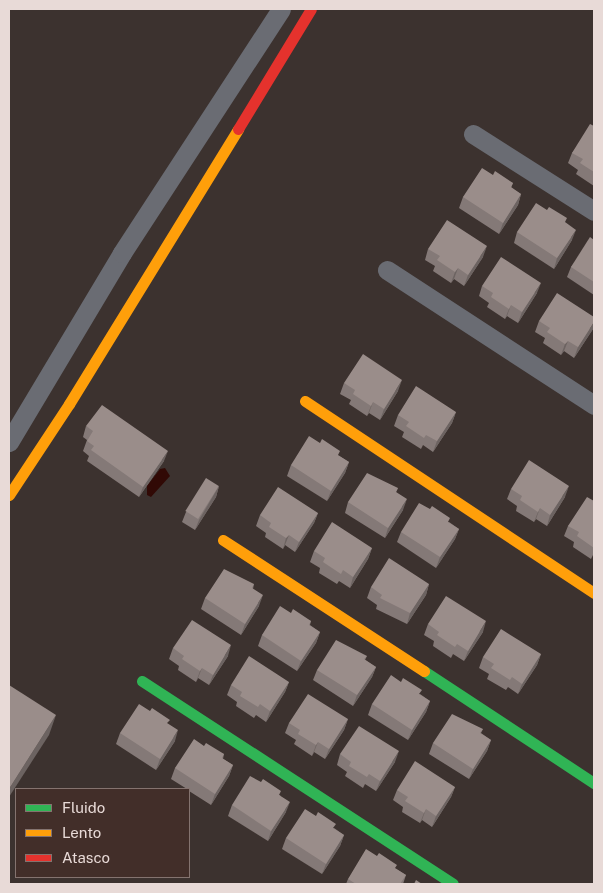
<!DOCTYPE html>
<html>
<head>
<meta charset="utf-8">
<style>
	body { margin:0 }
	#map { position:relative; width:603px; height:893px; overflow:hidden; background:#3c322f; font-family:"Public Sans",sans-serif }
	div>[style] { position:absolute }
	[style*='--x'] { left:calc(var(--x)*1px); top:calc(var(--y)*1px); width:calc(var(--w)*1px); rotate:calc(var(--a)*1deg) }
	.water>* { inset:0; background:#310905 }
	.street>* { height:19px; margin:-9.5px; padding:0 9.5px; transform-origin:9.5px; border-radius:9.5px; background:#6a6c73 }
	.fast>* { height:11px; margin:-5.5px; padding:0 5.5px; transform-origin:5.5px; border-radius:5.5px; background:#30b455 }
	.slow>* { height:11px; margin:-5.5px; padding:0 5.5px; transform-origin:5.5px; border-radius:5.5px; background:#ff9f0a }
	.jam>* { height:11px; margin:-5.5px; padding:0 5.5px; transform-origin:5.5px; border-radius:5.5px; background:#e5322d }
	.wall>* { inset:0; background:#847977 }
	.shaded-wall>* { inset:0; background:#6c6361 }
	.building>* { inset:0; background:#9a8d8a; transform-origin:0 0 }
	span { translate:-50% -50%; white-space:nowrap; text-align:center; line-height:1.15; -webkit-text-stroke:5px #422e29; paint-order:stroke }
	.frame { position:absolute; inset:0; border:10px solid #e8dad7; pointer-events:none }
	.legend { position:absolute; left:15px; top:788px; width:175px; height:90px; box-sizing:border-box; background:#422e29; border:1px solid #84736f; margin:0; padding:6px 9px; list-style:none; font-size:15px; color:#e8dad7 }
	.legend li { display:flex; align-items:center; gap:10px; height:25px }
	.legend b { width:25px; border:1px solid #84736f }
</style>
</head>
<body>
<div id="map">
	<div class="water">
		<i style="clip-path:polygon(165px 468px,170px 476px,151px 497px,147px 495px,147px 486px,160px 469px)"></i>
	</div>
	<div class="street">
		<i style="--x:473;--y:134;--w:143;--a:32.5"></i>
		<i style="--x:387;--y:270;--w:247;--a:33.1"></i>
		<i style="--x:9;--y:442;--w:220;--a:-59.1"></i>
		<i style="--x:122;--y:253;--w:291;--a:-56.9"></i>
	</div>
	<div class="fast">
		<i style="--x:424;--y:671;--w:204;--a:33.4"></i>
		<i style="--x:142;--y:681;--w:371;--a:33.1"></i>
	</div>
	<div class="slow">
		<i style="--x:305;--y:401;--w:347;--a:33.6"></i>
		<i style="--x:9;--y:495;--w:109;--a:-56.6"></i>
		<i style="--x:69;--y:404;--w:323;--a:-58.4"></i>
		<i style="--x:223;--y:540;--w:240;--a:33.1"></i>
	</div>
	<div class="jam">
		<i style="--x:238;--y:129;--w:140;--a:-58.7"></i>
	</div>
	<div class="wall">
		<i style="clip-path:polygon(594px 126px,594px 186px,576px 174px,578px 170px,568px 163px,572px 153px)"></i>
		<i style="clip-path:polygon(493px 175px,513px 183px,511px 188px,521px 194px,518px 205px,499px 234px,459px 208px,463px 197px)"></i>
		<i style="clip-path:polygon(566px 223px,572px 240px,554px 269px,514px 243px,517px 232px)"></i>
		<i style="clip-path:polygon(594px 240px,594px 295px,567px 277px,571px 267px)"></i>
		<i style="clip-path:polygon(428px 249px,483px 257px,464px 286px,454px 279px,451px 283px,433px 271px,435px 266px,425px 260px)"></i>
		<i style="clip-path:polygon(482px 286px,537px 293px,518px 323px,507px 316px,505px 319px,487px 307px,489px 303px,479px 296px)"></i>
		<i style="clip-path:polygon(539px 321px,593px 329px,574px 358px,564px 351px,561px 355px,543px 343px,545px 338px,535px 332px)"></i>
		<i style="clip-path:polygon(344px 383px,398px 391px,380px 420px,369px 413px,367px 416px,349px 404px,351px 400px,340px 394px)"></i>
		<i style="clip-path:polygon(456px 412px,452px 423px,433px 452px,423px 445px,421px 449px,402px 437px,404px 432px,394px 426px,398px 415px)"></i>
		<i style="clip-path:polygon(86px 426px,164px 461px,139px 497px,87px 461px,89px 456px,83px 451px,87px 440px,83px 437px)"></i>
		<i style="clip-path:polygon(339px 456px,349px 462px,345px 473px,327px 501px,287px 476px,291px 465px)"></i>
		<i style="clip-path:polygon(219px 486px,216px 497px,195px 530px,182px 522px,186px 512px)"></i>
		<i style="clip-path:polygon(398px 488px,396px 492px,403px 510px,385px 538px,345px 513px,348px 502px)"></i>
		<i style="clip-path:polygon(511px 489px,565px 497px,547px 526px,536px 519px,534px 522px,516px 511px,517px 506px,507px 499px)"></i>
		<i style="clip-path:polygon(594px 501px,594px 556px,593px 555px,591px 559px,573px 547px,574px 542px,564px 536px,568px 526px)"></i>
		<i style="clip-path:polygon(318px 513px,314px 523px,295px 552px,285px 545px,283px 549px,265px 537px,266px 533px,256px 526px,260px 515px)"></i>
		<i style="clip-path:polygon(449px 522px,459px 529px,455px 539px,436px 568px,397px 542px,401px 532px)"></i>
		<i style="clip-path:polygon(372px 548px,368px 559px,350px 588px,339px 581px,337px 584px,319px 573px,320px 568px,310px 562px,314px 551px)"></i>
		<i style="clip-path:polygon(254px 584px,253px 589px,259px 606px,241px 635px,201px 609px,205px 598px)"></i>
		<i style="clip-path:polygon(429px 584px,426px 595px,407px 624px,376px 609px,377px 605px,367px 598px,371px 587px)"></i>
		<i style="clip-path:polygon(291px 613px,311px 621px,310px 625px,320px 632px,316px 643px,297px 671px,258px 646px,262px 635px)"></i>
		<i style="clip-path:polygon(428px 624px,483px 632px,464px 661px,453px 654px,451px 658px,433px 646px,434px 641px,424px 635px)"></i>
		<i style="clip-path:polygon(173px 648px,228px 656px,209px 685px,198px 678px,196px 682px,178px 670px,179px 666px,169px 659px)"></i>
		<i style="clip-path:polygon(541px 654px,537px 665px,518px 694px,508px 687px,506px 690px,487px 679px,489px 674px,479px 668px,483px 657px)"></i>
		<i style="clip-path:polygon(367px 656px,365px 660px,376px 667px,372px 677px,353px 706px,313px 680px,317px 670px)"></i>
		<i style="clip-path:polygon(289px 682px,285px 692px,266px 722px,256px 715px,254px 718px,236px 706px,237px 702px,227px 695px,231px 685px)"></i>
		<i style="clip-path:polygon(420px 694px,430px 701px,426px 712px,408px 740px,368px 715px,372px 704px)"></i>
		<i style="clip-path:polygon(348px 719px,344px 730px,325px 759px,314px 752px,312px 756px,294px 744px,296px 740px,285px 733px,289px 723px)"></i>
		<i style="clip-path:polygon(168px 724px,175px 741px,156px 770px,116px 744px,120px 733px)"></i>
		<i style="clip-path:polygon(483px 729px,481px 733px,491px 740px,487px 751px,469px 779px,429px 754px,433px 743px)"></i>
		<i style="clip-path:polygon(204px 746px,224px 754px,223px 759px,233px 765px,229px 776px,211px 805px,189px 791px,189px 789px,187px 789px,171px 779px,175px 768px)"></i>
		<i style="clip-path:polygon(340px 754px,395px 762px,376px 791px,365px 784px,363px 788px,345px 776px,347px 772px,337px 765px)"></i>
		<i style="clip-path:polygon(455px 787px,451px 797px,432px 827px,422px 820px,420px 823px,402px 812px,403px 807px,393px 800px,397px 790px)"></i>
		<i style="clip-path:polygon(280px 795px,286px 812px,268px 841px,228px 816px,232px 805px)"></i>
		<i style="clip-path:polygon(334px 828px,344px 835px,340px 846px,322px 874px,282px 849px,286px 838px)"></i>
		<i style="clip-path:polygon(396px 869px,406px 875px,403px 884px,346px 884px,348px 879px)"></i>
	</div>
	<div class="shaded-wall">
		<i style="clip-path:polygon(521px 194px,518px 205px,499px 234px,503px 223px)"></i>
		<i style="clip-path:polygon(576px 230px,572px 240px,554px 269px,557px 258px)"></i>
		<i style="clip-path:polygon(487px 246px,483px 257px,464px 286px,468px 275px)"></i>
		<i style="clip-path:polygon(458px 268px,454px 279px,451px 283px,455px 272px)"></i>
		<i style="clip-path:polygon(541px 283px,537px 293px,518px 323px,522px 312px)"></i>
		<i style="clip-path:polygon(511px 305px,507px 316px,505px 319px,509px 309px)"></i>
		<i style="clip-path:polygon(594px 322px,593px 329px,574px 358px,578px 347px)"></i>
		<i style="clip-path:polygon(568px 341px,564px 351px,561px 355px,565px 344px)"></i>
		<i style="clip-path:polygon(402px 380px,398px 391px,380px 420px,384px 409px)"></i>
		<i style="clip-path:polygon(373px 402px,369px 413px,367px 416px,371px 406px)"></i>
		<i style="clip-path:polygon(456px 412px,452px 423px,433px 452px,437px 441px)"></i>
		<i style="clip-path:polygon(168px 451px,164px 461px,139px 497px,143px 487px)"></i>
		<i style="clip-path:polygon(349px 462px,345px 473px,327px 501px,331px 491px)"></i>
		<i style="clip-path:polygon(219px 486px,216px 497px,195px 530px,199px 520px)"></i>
		<i style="clip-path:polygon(569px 486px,565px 497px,547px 526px,550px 515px)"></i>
		<i style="clip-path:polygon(407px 499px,403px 510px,385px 538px,388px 528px)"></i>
		<i style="clip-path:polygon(540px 508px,536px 519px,534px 522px,538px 512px)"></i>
		<i style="clip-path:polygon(318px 513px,314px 523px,295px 552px,299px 542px)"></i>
		<i style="clip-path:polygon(459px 529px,455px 539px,436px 568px,440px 557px)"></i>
		<i style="clip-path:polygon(289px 535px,285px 545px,283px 549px,286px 538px)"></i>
		<i style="clip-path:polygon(372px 548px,368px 559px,350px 588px,353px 577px)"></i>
		<i style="clip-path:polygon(429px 584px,426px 595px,407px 624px,410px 613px)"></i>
		<i style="clip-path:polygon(263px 595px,259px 606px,241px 635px,245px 624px)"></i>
		<i style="clip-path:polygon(486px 621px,483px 632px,464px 661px,468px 651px)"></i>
		<i style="clip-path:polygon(320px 632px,316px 643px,297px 671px,301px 661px)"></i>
		<i style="clip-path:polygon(231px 645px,228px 656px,209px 685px,213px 675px)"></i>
		<i style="clip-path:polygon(541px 654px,537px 665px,518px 694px,522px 684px)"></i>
		<i style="clip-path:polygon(376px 667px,372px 677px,353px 706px,357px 695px)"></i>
		<i style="clip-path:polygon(202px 668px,198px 678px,196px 682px,200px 671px)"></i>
		<i style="clip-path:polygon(289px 682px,285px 692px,266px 722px,270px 711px)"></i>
		<i style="clip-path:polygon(430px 701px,426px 712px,408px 740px,412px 730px)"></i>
		<i style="clip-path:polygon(56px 715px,49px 735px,9px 797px,9px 789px)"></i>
		<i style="clip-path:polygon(348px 719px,344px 730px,325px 759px,329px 749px)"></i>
		<i style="clip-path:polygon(178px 730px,175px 741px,156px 770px,160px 759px)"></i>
		<i style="clip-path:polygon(491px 740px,487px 751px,469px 779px,473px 769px)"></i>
		<i style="clip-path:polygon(318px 742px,314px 752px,312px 756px,316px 745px)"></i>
		<i style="clip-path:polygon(399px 751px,395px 762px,376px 791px,380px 781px)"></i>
		<i style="clip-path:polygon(233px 765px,229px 776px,211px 805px,215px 794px)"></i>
		<i style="clip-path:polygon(455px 787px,451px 797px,432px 827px,436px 816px)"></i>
		<i style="clip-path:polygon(290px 802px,286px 812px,268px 841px,271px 831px)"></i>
		<i style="clip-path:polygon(426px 809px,422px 820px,420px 823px,424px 813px)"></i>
		<i style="clip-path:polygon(344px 835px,340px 846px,322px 874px,326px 864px)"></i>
	</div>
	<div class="building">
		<i style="clip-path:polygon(590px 124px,594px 126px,594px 172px,580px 163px,583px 159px,572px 153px)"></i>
		<i style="clip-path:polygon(482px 168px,493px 175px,495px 171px,513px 183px,511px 187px,521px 194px,503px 223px,463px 197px)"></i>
		<i style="clip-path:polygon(536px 203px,547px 210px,549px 207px,567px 218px,565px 222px,576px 230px,557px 258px,517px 232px)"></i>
		<i style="clip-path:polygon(447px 220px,487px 246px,468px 275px,458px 268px,455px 272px,437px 260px,440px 256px,428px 249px)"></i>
		<i style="clip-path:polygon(590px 237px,594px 240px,594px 282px,571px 267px)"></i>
		<i style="clip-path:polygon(501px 257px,541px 283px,522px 312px,511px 305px,509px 309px,491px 297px,493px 293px,482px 286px)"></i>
		<i style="clip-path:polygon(557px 293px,594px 317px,594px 322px,578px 347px,568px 341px,565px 344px,547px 332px,550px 328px,539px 321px)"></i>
		<i style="clip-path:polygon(363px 354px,402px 380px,384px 409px,373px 402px,371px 406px,353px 394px,355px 390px,344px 383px)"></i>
		<i style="clip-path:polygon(416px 386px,456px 412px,437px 441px,426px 435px,424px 438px,406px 426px,409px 422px,398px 415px)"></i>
		<i style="clip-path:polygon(102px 405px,168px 451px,143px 487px,91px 450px,94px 446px,87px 441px,93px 431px,86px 426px)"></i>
		<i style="clip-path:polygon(309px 436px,320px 443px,322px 439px,340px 451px,338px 455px,349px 462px,331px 491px,291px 465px)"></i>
		<i style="clip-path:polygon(529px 460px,569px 486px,550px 515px,540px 508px,538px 512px,520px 500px,522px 496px,511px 489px)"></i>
		<i style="clip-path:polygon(367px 473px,398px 488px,396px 492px,407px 499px,388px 528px,348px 502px)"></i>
		<i style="left:206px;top:478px;width:15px;height:39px;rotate:32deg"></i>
		<i style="clip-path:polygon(278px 487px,318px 513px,299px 542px,289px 535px,286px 538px,269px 527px,271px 523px,260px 515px)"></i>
		<i style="clip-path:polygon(587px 497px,594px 501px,594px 548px,577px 536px,579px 532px,568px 526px)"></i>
		<i style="clip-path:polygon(419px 503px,430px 509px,432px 506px,450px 518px,448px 522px,459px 529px,440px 557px,401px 532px)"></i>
		<i style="clip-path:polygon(332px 522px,372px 548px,353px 577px,343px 570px,341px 574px,323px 562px,325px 558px,314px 551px)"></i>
		<i style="clip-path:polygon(389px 558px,429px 584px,410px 613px,380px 598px,382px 595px,371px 587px)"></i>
		<i style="clip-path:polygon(224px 569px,254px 584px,252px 588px,263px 595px,245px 624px,205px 598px)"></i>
		<i style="clip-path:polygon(446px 596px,486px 621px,468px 651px,457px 644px,455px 647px,437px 635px,439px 632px,428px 624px)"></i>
		<i style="clip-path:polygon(280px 606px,291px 613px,293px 609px,311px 621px,309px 625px,320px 632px,301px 661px,262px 635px)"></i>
		<i style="clip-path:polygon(192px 620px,231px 645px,213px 675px,202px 668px,200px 671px,182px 659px,184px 656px,173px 648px)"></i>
		<i style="clip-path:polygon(501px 629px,541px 654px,522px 684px,512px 677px,510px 680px,491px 668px,494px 664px,483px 657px)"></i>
		<i style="clip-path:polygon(336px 640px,367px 656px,364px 659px,376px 667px,357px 695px,317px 670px)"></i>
		<i style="clip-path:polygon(249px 656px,289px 682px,270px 711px,260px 704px,258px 707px,240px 696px,242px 692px,231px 685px)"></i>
		<i style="clip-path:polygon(391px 675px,401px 682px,403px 678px,422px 690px,419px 694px,430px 701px,412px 730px,372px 704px)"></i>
		<i style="clip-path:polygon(9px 685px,56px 715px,9px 789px)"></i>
		<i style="clip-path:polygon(308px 694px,348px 719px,329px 749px,318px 742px,316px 745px,298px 734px,300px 730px,289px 723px)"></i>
		<i style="clip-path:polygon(139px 704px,150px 711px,152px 708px,170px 720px,167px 723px,178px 730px,160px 759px,120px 733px)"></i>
		<i style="clip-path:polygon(452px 714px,483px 729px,480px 733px,491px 740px,473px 769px,433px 743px)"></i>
		<i style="clip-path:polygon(359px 726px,399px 751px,380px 781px,369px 774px,367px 777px,349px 766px,351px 762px,340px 754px)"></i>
		<i style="clip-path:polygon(194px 739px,204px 746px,206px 743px,224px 754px,222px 758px,233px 765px,215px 794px,175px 768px)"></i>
		<i style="clip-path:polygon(415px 761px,455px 787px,436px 816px,426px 809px,424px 813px,405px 801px,408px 797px,397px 790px)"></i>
		<i style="clip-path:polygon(250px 776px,261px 782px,263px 779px,281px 791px,279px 795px,290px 802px,271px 831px,232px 805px)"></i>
		<i style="clip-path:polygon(305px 809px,316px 816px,318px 812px,336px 824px,333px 828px,344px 835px,326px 864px,286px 838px)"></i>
		<i style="clip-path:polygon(366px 849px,377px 856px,379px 853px,397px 865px,395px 868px,406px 875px,400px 884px,356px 884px,348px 879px)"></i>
		<i style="clip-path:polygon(416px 880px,422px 884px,414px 884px)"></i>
	</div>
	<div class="frame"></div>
	<ul class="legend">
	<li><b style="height:6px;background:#30b455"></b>Fluido</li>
	<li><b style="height:6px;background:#ff9f0a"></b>Lento</li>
	<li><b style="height:6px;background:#e5322d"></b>Atasco</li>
	</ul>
</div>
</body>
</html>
